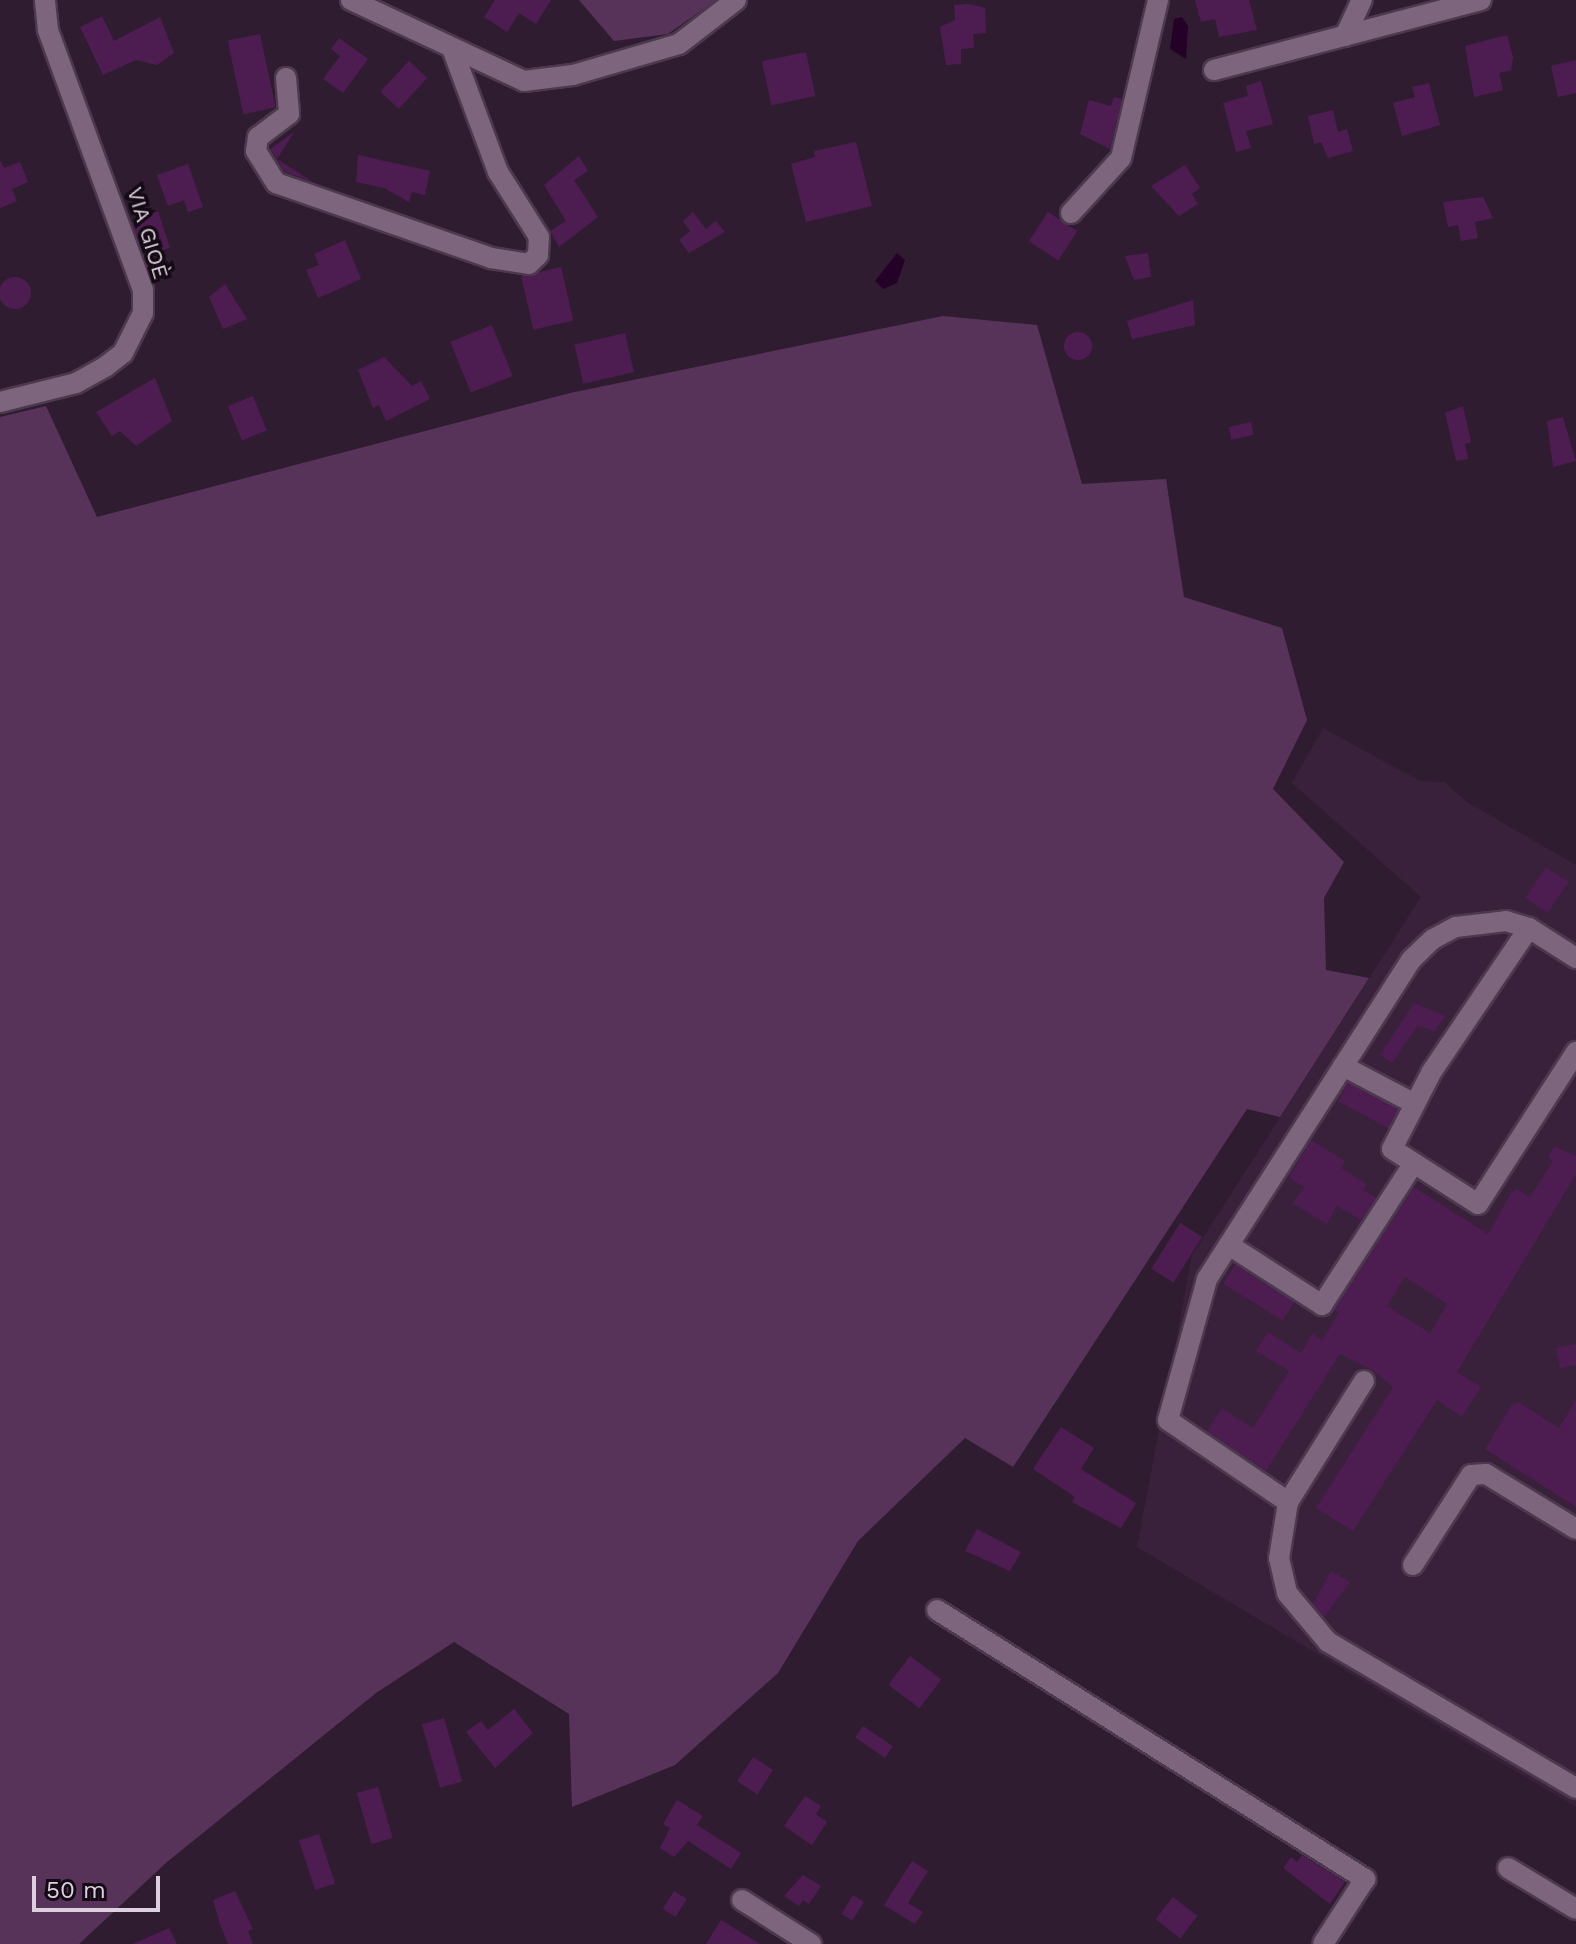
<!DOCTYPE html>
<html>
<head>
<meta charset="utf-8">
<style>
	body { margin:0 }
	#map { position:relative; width:1576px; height:1944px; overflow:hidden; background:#301c31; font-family:"Work Sans",sans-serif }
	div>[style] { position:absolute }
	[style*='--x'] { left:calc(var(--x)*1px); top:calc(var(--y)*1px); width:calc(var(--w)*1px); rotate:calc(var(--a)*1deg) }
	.built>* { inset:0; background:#39203b }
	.green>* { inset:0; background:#57335a }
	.water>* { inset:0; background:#240127 }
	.building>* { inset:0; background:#4d1d51; transform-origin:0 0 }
	.round { border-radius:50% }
	.roads { filter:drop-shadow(2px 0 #4c394d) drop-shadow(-2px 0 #4c394d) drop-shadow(0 2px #4c394d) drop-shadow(0 -2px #4c394d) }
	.minor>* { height:20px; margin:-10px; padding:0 10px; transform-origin:10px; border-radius:10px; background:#7d657e }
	span { translate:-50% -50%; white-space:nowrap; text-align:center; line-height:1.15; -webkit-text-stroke:7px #130a13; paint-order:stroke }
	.street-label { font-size:22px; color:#ddd0de }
	.scale { position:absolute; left:32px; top:1876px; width:128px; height:36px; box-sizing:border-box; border:4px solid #ddd0de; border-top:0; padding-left:10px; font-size:24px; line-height:28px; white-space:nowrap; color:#ddd0de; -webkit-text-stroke:6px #130a13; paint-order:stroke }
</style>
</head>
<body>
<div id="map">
	<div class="built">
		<i style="clip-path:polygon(1323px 728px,1420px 781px,1445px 782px,1465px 801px,1576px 865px,1576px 1807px,1137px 1547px,1192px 1255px,1421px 897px,1292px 783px)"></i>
	</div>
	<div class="green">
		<i style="clip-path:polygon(579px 0,716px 0,668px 34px,614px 41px)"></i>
		<i style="clip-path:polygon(943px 316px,1037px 325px,1082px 484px,1166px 479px,1184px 597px,1282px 628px,1307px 720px,1273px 789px,1344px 862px,1324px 898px,1326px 970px,1369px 978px,1280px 1117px,1247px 1109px,1013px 1467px,965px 1438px,858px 1541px,778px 1673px,675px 1765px,572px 1807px,569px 1714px,454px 1642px,376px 1693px,167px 1862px,79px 1944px,0 1944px,0 417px,46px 406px,97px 517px,570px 393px)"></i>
	</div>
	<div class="water">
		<i style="clip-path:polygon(1182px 17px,1188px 26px,1186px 59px,1170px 49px,1174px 19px)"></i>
		<i style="clip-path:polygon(897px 253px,905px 260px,897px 283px,883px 289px,875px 281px)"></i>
	</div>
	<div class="building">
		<i style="clip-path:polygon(495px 0,551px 0,536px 24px,519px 13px,507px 32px,484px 17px)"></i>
		<i style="clip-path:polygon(1195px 0,1249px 0,1257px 30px,1219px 37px,1215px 19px,1201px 22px)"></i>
		<i style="clip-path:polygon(969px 4px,985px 8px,986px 33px,973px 34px,974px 48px,961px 49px,961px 64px,946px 65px,940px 27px,955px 20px,954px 5px)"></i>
		<i style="clip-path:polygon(102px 16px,114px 41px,160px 17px,174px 53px,157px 65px,136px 60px,103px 75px,80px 27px)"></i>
		<i style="left:260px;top:34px;width:75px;height:33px;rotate:78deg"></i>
		<i style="clip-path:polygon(1507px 35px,1513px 57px,1511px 70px,1499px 73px,1503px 90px,1474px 97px,1465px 46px)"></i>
		<i style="clip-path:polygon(339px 38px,368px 59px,343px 93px,323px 79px,340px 56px,331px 49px)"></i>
		<i style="left:806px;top:52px;width:45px;height:45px;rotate:78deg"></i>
		<i style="clip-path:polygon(1576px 60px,1576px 93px,1558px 97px,1551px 66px)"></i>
		<i style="left:409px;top:61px;width:25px;height:42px;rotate:43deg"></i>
		<i style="clip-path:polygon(1261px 81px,1273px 124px,1246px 131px,1251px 148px,1236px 152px,1223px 103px,1248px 96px,1246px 86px)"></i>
		<i style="clip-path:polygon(1429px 83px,1440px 125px,1402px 136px,1393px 103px,1415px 97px,1412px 87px)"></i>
		<i style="clip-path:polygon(1114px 97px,1122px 99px,1110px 149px,1080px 134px,1089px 100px,1111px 106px)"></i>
		<i style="clip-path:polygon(1333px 110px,1338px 132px,1347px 129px,1353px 151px,1328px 158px,1321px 142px,1314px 144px,1308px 116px)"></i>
		<i style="clip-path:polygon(294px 132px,277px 159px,313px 182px,285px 172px,270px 149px)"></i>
		<i style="clip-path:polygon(856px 142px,872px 206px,806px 222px,791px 164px,815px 157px,814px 151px)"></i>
		<i style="clip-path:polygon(358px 155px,430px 171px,425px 195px,412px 192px,409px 202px,384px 188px,356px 182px)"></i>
		<i style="clip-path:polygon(579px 156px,588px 171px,574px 180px,598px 217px,559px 247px,550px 231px,566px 221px,544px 185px)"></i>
		<i style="clip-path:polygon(0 160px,4px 168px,20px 162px,28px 182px,12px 189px,17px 201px,0 208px)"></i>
		<i style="clip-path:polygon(188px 164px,203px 207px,188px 212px,184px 200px,168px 206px,157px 175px)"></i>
		<i style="clip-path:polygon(1185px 165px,1200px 188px,1192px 194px,1198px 204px,1179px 216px,1151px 186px)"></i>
		<i style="clip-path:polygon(1483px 197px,1493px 218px,1475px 222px,1478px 238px,1461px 241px,1458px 225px,1448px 227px,1443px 202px)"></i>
		<i style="clip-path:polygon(158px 211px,170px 248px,154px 253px,148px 235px,137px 236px,132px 223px)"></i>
		<i style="clip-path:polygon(693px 212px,706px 229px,716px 221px,725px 232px,689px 253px,679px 240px,690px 231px,683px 221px)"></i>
		<i style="left:1048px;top:212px;width:35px;height:35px;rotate:33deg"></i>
		<i style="clip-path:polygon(345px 240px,361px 279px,318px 298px,306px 270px,319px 265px,314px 254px)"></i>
		<i style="clip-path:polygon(1148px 253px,1151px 277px,1134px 280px,1125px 256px)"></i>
		<i style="left:561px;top:267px;width:55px;height:41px;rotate:77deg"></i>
		<i class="round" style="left:-1px;top:277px;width:32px;height:32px"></i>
		<i style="clip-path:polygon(225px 284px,247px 319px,223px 329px,209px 297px)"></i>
		<i style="clip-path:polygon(1193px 300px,1195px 325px,1132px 339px,1127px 321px)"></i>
		<i style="left:492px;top:325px;width:55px;height:45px;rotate:68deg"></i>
		<i class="round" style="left:1064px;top:332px;width:28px;height:28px"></i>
		<i style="left:625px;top:333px;width:40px;height:52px;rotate:77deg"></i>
		<i style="clip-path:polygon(384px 357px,412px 386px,421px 381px,430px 399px,386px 421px,379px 405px,373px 408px,358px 370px)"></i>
		<i style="clip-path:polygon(155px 378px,172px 421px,136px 446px,120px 431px,112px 436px,96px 412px)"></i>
		<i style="left:253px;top:396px;width:37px;height:27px;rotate:68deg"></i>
		<i style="clip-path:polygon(1463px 406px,1471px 442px,1465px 444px,1468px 459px,1456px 461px,1445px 413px)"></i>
		<i style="clip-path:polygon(1563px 417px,1576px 461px,1553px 467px,1547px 421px)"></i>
		<i style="left:1251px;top:422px;width:13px;height:23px;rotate:77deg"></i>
		<i style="left:1546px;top:867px;width:27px;height:37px;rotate:34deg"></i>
		<i style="clip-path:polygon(1414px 1003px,1445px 1016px,1435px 1031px,1417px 1026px,1392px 1063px,1380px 1055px)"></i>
		<i style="left:1348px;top:1083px;width:57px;height:21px;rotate:28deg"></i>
		<i style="clip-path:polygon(1311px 1140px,1345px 1161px,1341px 1168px,1367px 1184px,1363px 1190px,1376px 1198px,1361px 1220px,1337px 1206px,1327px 1224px,1293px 1204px,1304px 1187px,1289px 1178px)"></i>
		<i style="clip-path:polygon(evenodd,1554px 1146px,1576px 1156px,1576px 1174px,1457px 1372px,1481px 1387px,1462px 1417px,1437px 1400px,1353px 1531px,1316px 1508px,1393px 1387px,1372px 1370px,1340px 1354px,1266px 1471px,1207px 1431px,1222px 1408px,1253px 1428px,1289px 1371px,1256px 1351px,1268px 1332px,1301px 1353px,1312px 1334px,1322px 1340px,1339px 1313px,1334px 1310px,1414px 1187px,1488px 1234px,1511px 1193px,1517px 1189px,1530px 1197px,1553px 1161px,1548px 1157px,1554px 1146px,1405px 1277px,1447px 1304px,1430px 1333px,1387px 1306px,1405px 1277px)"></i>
		<i style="left:1180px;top:1223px;width:26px;height:54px;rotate:32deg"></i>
		<i style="left:1235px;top:1265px;width:70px;height:22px;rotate:32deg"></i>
		<i style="clip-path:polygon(1576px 1344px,1576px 1365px,1560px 1368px,1556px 1348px)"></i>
		<i style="clip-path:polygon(1576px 1400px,1576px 1507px,1485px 1449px,1511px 1406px,1518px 1402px,1559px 1428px)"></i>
		<i style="clip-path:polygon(1061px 1427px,1094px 1448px,1081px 1469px,1136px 1503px,1121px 1528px,1072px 1502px,1075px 1497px,1033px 1469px)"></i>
		<i style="clip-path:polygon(977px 1529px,1021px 1552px,1010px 1571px,965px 1551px)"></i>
		<i style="clip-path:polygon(1331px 1571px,1350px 1582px,1324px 1617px,1313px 1604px)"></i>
		<i style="left:910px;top:1656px;width:39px;height:36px;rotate:37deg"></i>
		<i style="clip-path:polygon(514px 1709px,533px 1733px,495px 1768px,466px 1732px,481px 1721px,488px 1730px)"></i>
		<i style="left:444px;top:1718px;width:66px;height:23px;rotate:74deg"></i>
		<i style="left:863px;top:1726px;width:36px;height:14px;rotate:34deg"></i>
		<i style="left:753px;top:1757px;width:24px;height:29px;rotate:33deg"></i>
		<i style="left:378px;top:1787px;width:53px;height:22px;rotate:74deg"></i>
		<i style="clip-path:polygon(805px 1796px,821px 1806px,816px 1814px,827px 1822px,812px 1845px,784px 1826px)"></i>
		<i style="clip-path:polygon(677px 1800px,703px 1816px,697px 1825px,741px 1853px,731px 1869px,688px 1841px,674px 1857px,660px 1848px,670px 1828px,663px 1824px)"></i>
		<i style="left:319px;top:1834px;width:52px;height:21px;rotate:72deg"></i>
		<i style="clip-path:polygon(1302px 1855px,1345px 1882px,1330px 1904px,1283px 1868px,1291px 1857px,1297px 1862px)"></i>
		<i style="clip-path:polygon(912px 1861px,928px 1871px,908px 1903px,923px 1912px,915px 1924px,884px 1905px)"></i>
		<i style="clip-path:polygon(803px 1875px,821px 1886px,809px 1904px,803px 1900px,799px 1906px,784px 1896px)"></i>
		<i style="clip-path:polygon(235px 1891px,253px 1929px,248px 1931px,253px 1944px,228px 1944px,220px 1924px,213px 1900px)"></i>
		<i style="left:674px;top:1891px;width:15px;height:21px;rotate:32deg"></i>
		<i style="left:853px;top:1895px;width:13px;height:22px;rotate:32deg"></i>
		<i style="left:1173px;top:1897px;width:31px;height:28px;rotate:38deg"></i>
		<i style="clip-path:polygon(721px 1920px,760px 1944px,706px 1944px)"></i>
		<i style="clip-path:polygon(169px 1928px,177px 1944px,133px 1944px)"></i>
	</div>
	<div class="roads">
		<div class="minor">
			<i style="--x:351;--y:0;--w:191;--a:25.1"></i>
			<i style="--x:524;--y:81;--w:49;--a:-7"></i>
			<i style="--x:573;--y:75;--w:110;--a:-16.3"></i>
			<i style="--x:679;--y:44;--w:72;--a:-37.7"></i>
			<i style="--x:1345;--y:36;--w:40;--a:-65"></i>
			<i style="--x:1214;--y:70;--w:276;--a:-14.7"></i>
			<i style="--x:286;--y:78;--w:36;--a:85"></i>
			<i style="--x:289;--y:114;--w:39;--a:143"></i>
			<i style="--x:258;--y:137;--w:14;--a:98"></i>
			<i style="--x:256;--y:151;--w:38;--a:58"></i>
			<i style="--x:276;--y:183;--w:228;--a:19.2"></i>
			<i style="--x:491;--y:258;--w:38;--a:9"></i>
			<i style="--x:529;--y:264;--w:13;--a:-45"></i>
			<i style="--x:538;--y:255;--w:18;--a:-87"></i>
			<i style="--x:539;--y:237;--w:77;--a:-122.2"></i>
			<i style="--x:498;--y:172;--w:129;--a:-110.4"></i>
			<i style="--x:1071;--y:213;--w:74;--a:-47.7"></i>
			<i style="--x:1121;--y:158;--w:162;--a:-76.8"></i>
			<i style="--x:0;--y:402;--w:78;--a:-14"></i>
			<i style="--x:76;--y:383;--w:33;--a:-29"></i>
			<i style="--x:105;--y:367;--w:23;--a:-38"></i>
			<i style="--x:123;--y:353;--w:45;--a:-63.4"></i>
			<i style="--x:143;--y:313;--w:23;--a:-90"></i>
			<i style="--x:143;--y:290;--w:277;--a:-110.1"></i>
			<i style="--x:48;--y:30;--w:30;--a:-96"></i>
			<i style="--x:1529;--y:928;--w:175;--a:124.1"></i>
			<i style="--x:1431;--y:1073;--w:85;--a:117.2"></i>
			<i style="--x:1392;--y:1149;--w:102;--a:32.6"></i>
			<i style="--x:1478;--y:1204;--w:181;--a:-57.2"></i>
			<i style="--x:1343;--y:1066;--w:81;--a:27.8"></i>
			<i style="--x:1229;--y:1245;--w:111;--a:32.8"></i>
			<i style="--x:1322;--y:1305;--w:169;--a:-57.1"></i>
			<i style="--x:1364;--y:1381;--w:143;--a:122.1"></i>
			<i style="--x:1288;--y:1502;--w:57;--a:99.1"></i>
			<i style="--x:1279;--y:1558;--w:36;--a:77"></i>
			<i style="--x:1287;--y:1593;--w:64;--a:50.1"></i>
			<i style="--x:1328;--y:1642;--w:288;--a:30.5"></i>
			<i style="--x:1288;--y:1502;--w:145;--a:-145.7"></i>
			<i style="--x:1168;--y:1420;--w:146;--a:-74.5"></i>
			<i style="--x:1207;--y:1279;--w:379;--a:-57.4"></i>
			<i style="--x:1411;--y:960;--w:30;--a:-44"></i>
			<i style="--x:1433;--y:939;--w:26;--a:-28"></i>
			<i style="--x:1456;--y:927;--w:50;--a:-6.8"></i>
			<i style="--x:1506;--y:921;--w:24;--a:17"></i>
			<i style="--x:1529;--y:928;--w:56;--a:32.6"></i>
			<i style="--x:1413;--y:1565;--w:107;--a:-57.2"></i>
			<i style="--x:1471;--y:1475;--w:15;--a:-4"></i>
			<i style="--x:1486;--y:1474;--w:105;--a:31.4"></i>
			<i style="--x:937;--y:1610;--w:506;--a:32.15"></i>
			<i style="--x:1365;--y:1879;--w:77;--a:122.9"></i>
			<i style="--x:1508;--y:1868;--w:79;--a:31.1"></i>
			<i style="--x:742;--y:1900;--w:82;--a:32.5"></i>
		</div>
	</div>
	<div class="street-label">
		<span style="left:148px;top:233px;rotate:73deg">VIA GIOÈ</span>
	</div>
	<div class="scale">50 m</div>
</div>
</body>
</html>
